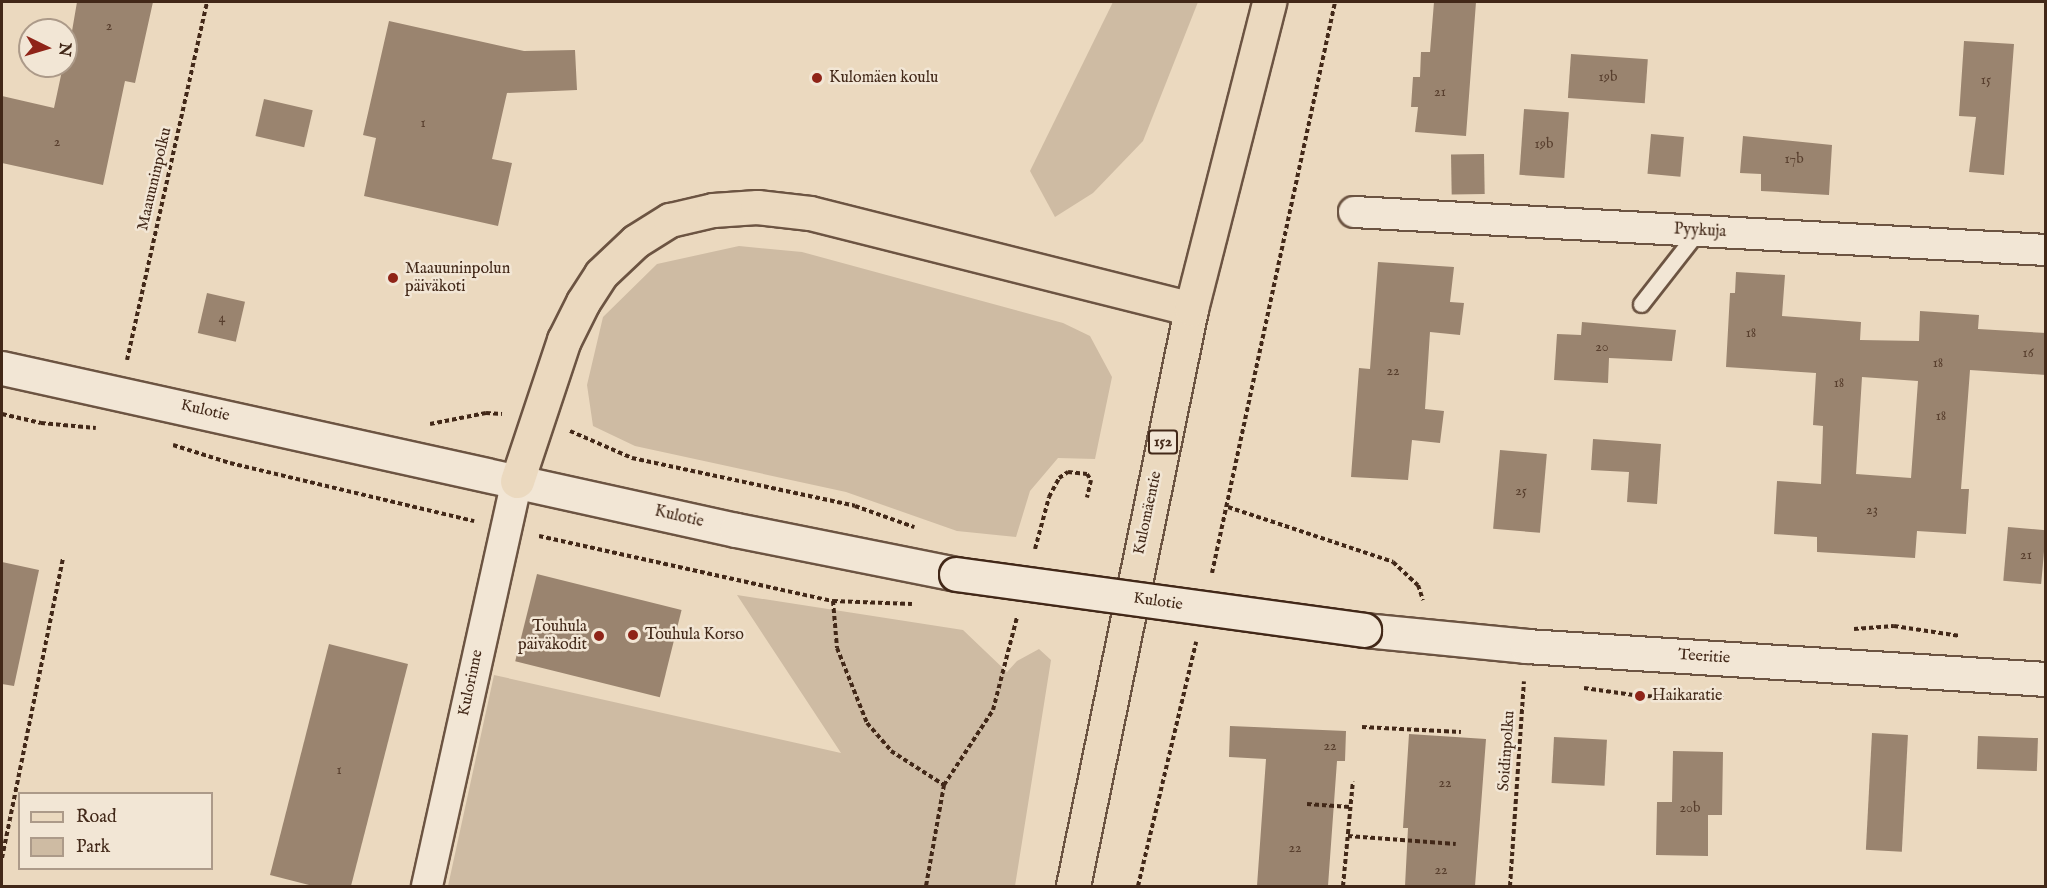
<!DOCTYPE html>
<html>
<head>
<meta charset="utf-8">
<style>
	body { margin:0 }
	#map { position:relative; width:2047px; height:888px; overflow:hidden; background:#ebd9bf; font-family:"IM FELL English",serif }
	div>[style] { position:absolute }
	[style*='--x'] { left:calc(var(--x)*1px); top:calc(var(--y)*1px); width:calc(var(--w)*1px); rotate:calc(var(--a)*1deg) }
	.green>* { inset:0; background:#cebba3 }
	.building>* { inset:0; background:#9a846f; transform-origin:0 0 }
	.path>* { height:4px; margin-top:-2px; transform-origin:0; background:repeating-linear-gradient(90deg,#422818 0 4.5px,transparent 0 7.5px) }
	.roads { filter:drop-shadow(2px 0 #6c5442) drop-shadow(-2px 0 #6c5442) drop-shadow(0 2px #6c5442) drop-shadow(0 -2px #6c5442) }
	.lane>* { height:15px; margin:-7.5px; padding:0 7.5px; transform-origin:7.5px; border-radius:7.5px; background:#f2e6d5 }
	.street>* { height:30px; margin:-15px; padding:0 15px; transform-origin:15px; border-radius:15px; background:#f2e6d5 }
	.secondary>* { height:33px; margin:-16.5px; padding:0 16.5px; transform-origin:16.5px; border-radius:16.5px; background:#f2e6d5 }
	.primary>* { height:33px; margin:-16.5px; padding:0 16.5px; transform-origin:16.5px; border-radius:16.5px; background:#ebd9bf }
	.bridges { filter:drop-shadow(2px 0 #422818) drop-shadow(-2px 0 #422818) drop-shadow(0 2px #422818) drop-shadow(0 -2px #422818) }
	.secondary-bridge>* { height:33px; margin:-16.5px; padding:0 16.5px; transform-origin:16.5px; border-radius:16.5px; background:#f2e6d5 }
	.dots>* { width:16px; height:16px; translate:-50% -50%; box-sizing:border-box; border:3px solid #f2e6d5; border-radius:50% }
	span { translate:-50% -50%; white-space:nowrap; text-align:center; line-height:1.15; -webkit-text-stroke:5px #f2e6d5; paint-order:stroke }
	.number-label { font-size:14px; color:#583f2e }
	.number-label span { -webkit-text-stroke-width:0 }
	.shield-label span { padding:2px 4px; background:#f2e6d5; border:2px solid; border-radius:4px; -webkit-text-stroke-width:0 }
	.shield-label { font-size:15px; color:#422818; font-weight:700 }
	.poi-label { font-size:16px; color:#422818 }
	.left { translate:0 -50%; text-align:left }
	.right { translate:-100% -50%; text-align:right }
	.street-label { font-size:16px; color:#422818 }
	.frame { position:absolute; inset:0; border:3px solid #422818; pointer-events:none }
	.legend { position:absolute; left:18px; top:792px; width:195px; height:78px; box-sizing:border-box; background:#f2e6d5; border:2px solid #ac9a89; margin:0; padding:8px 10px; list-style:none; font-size:18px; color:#422818 }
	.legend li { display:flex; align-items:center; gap:12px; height:30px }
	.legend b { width:30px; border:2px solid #ac9a89 }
	.north { position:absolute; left:18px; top:18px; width:60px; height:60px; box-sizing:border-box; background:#f2e6d5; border:2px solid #ac9a89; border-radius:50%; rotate:95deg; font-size:16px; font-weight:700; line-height:24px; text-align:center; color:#422818 }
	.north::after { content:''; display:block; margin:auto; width:21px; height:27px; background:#8f2418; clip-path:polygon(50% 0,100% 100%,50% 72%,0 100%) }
</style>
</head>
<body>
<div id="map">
	<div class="green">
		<i style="clip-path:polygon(1113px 2px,1198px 2px,1143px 141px,1093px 193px,1055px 217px,1030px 171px)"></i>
		<i style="clip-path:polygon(739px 246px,802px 252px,1063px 323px,1090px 336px,1112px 377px,1095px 459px,1058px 458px,1030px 491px,1016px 537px,957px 531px,846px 492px,635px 446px,593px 426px,587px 385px,603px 317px,657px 264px)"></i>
		<i style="clip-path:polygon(737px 595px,963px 630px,1007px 672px,1017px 661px,1039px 649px,1051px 660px,1015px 886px,448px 886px,494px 675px,841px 753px)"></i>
	</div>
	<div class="building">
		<i style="clip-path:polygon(77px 2px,153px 2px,135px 83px,125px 81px,103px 185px,2px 163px,2px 96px,54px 108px,63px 66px,66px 66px)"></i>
		<i style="clip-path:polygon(1434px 2px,1476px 2px,1466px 136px,1415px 132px,1418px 107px,1411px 107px,1413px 77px,1420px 77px,1421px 52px,1430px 52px)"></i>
		<i style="clip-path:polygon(389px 21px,524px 51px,575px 50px,577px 90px,507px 93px,492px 159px,512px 163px,498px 226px,364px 196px,376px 138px,363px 135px)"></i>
		<i style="clip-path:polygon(1964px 41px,2014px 44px,2004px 175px,1969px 172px,1976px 117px,1959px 116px)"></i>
		<i style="left:1571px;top:54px;width:77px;height:44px;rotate:4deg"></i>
		<i style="left:264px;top:99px;width:50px;height:38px;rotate:13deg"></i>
		<i style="left:1524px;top:109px;width:45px;height:66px;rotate:4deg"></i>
		<i style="left:1651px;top:134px;width:33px;height:40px;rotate:5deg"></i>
		<i style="clip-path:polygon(1743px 136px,1832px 145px,1829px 195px,1761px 191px,1761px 174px,1740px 173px)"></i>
		<i style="left:1484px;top:154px;width:40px;height:33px;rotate:89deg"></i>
		<i style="clip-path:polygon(1378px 262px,1454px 267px,1450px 302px,1464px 303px,1460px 335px,1430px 332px,1425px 409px,1444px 411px,1440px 443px,1412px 440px,1408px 480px,1351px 477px,1359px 368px,1370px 369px)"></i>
		<i style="clip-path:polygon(evenodd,1736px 272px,1785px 275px,1782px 316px,1861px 322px,1860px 340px,1919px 341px,1920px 311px,1979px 315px,1978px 329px,2046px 333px,2046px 375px,1970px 370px,1961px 489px,1969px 489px,1966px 534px,1917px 531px,1915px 558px,1817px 552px,1817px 537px,1774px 534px,1777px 481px,1821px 484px,1823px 426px,1813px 425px,1816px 373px,1726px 367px,1730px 293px,1735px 293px,1736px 272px,1862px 377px,1918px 381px,1911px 478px,1856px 474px,1862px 377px)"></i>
		<i style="left:207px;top:293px;width:39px;height:41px;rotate:13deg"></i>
		<i style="clip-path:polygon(1582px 322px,1676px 330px,1672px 361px,1609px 358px,1608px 383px,1554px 380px,1557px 334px,1581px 335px)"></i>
		<i style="clip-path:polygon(1593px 439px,1661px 444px,1657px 504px,1627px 502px,1629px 472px,1591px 470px)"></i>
		<i style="left:1500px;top:450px;width:47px;height:79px;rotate:5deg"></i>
		<i style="left:2008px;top:527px;width:38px;height:54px;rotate:5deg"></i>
		<i style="clip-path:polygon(2px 562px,39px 570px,14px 686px,2px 684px)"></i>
		<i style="left:537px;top:574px;width:149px;height:90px;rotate:14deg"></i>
		<i style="clip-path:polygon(329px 644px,408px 664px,351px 886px,313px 886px,270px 875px)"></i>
		<i style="clip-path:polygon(1230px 726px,1346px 731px,1345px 761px,1337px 761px,1328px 886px,1257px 886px,1266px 759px,1229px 757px)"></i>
		<i style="left:1872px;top:733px;width:36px;height:117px;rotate:3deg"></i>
		<i style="clip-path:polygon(1409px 734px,1486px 739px,1475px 886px,1405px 886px,1408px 828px,1403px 828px)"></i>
		<i style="left:1978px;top:736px;width:60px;height:33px;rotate:2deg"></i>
		<i style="left:1554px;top:737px;width:53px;height:46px;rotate:3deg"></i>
		<i style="clip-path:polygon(1673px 751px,1723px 752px,1722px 815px,1708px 815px,1708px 856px,1656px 855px,1657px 802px,1672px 802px)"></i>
	</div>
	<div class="path">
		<i style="--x:127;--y:360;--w:367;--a:-77.4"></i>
		<i style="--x:2;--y:414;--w:40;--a:13"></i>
		<i style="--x:41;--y:423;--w:55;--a:5.2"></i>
		<i style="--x:430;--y:424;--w:57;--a:-11.1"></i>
		<i style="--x:486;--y:413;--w:16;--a:4"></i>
		<i style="--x:570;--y:431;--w:68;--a:23.5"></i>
		<i style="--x:632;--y:458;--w:228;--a:12.1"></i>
		<i style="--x:855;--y:506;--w:63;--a:19.6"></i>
		<i style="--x:173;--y:445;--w:60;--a:17.5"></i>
		<i style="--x:230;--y:463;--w:251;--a:13.4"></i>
		<i style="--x:1228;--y:507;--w:174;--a:18.4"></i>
		<i style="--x:1393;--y:562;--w:34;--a:43"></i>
		<i style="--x:1418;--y:585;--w:16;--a:72"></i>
		<i style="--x:539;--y:536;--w:301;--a:12.5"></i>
		<i style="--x:833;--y:601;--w:79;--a:2.2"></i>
		<i style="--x:1035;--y:549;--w:54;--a:-74.9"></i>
		<i style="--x:1049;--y:497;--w:21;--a:-62"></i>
		<i style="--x:1059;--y:478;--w:11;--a:-34"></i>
		<i style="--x:1068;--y:472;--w:19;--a:6"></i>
		<i style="--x:1087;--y:474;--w:7;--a:56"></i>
		<i style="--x:1091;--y:480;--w:18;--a:103"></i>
		<i style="--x:1212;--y:573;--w:584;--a:-77.84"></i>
		<i style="--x:833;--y:601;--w:47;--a:85.1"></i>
		<i style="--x:837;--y:648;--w:81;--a:68.2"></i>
		<i style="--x:867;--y:723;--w:37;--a:49"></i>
		<i style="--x:891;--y:751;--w:63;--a:32.7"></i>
		<i style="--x:944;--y:785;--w:103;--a:100.1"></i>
		<i style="--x:1854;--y:629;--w:40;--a:-4.3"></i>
		<i style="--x:1894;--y:626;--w:67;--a:8.6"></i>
		<i style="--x:1584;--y:688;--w:57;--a:8.1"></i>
		<i style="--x:1640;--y:696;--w:84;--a:1.4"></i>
		<i style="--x:1362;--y:727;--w:99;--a:2.9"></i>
		<i style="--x:944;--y:785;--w:90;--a:-56.8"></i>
		<i style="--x:993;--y:710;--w:96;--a:-75.5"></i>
		<i style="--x:1307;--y:804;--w:43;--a:4"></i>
		<i style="--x:1348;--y:836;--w:108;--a:4.2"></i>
		<i style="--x:2;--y:858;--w:305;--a:-78.5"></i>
		<i style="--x:1138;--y:886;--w:251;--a:-76.6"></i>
		<i style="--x:1343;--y:886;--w:105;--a:-84.6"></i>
		<i style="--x:1510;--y:886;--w:205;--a:-86.1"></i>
	</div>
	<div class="roads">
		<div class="lane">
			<i style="--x:1641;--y:304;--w:93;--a:-52"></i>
		</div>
		<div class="street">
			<i style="--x:1354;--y:212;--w:693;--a:3.14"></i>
			<i style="--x:427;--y:886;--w:415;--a:-77.5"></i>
		</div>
		<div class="secondary">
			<i style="--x:2;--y:368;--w:752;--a:12.45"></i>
			<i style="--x:736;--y:530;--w:224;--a:11.3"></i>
			<i style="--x:1364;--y:630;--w:163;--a:5.6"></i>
			<i style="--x:1526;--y:646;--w:521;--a:3.63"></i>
		</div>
		<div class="primary">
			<i style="--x:517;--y:481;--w:149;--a:-71.6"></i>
			<i style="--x:564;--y:340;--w:42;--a:-63.4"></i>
			<i style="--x:583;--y:302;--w:33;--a:-57"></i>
			<i style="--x:601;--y:274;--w:48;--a:-43.3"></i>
			<i style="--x:636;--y:241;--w:40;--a:-32"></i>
			<i style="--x:670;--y:220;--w:44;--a:-13.1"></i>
			<i style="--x:713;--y:210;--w:44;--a:-3.9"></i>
			<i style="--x:757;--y:207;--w:53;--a:6.5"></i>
			<i style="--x:810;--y:213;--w:393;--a:14.1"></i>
			<i style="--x:1073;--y:886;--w:589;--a:-78.44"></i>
			<i style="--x:1191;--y:309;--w:317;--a:-75.7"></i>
		</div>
	</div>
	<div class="bridges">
		<div class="secondary-bridge">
			<i style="--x:956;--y:574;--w:412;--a:7.8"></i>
		</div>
	</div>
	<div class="dots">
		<i style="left:817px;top:78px;background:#8f2418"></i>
		<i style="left:393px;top:278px;background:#8f2418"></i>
		<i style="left:633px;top:635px;background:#8f2418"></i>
		<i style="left:599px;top:636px;background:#8f2418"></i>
		<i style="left:1640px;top:696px;background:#8f2418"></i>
	</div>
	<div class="number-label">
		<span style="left:109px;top:26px">2</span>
		<span style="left:1608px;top:77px">19b</span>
		<span style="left:1986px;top:80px">15</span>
		<span style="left:1440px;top:92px">21</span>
		<span style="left:423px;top:123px">1</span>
		<span style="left:57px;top:142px">2</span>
		<span style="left:1544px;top:144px">19b</span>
		<span style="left:1794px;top:159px">17b</span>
		<span style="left:222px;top:318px">4</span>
		<span style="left:1751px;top:333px">18</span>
		<span style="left:1602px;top:347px">20</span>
		<span style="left:2028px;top:353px">16</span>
		<span style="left:1938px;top:363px">18</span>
		<span style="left:1393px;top:371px">22</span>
		<span style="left:1839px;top:383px">18</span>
		<span style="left:1941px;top:416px">18</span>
		<span style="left:1521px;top:491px">25</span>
		<span style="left:1872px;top:510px">23</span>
		<span style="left:2026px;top:555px">21</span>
		<span style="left:1330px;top:746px">22</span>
		<span style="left:339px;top:770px">1</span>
		<span style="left:1445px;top:783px">22</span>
		<span style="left:1690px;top:808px">20b</span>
		<span style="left:1295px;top:848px">22</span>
		<span style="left:1441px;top:870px">22</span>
	</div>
	<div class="shield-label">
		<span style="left:1163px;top:442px">152</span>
	</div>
	<div class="poi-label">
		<span class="left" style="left:829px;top:78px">Kulomäen koulu</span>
		<span class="left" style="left:405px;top:278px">Maauuninpolun<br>päiväkoti</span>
		<span class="right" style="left:587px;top:636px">Touhula<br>päiväkodit</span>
		<span class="left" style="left:645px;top:635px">Touhula Korso</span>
		<span class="left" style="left:1652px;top:696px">Haikaratie</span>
	</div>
	<div class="street-label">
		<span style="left:155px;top:179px;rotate:-77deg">Maauuninpolku</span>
		<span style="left:1700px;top:231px;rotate:3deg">Pyykuja</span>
		<span style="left:205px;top:411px;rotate:13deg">Kulotie</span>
		<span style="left:1148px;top:513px;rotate:-78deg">Kulomäentie</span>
		<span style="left:679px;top:517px;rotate:13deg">Kulotie</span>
		<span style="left:1158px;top:602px;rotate:8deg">Kulotie</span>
		<span style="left:1704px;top:657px;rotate:4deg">Teeritie</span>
		<span style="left:471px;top:683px;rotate:-78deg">Kulorinne</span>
		<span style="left:1507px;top:751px;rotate:-86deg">Soidinpolku</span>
	</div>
	<div class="frame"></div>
	<ul class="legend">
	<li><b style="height:8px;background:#ebd9bf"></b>Road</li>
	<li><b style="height:16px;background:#cebba3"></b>Park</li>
	</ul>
	<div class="north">N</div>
</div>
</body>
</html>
